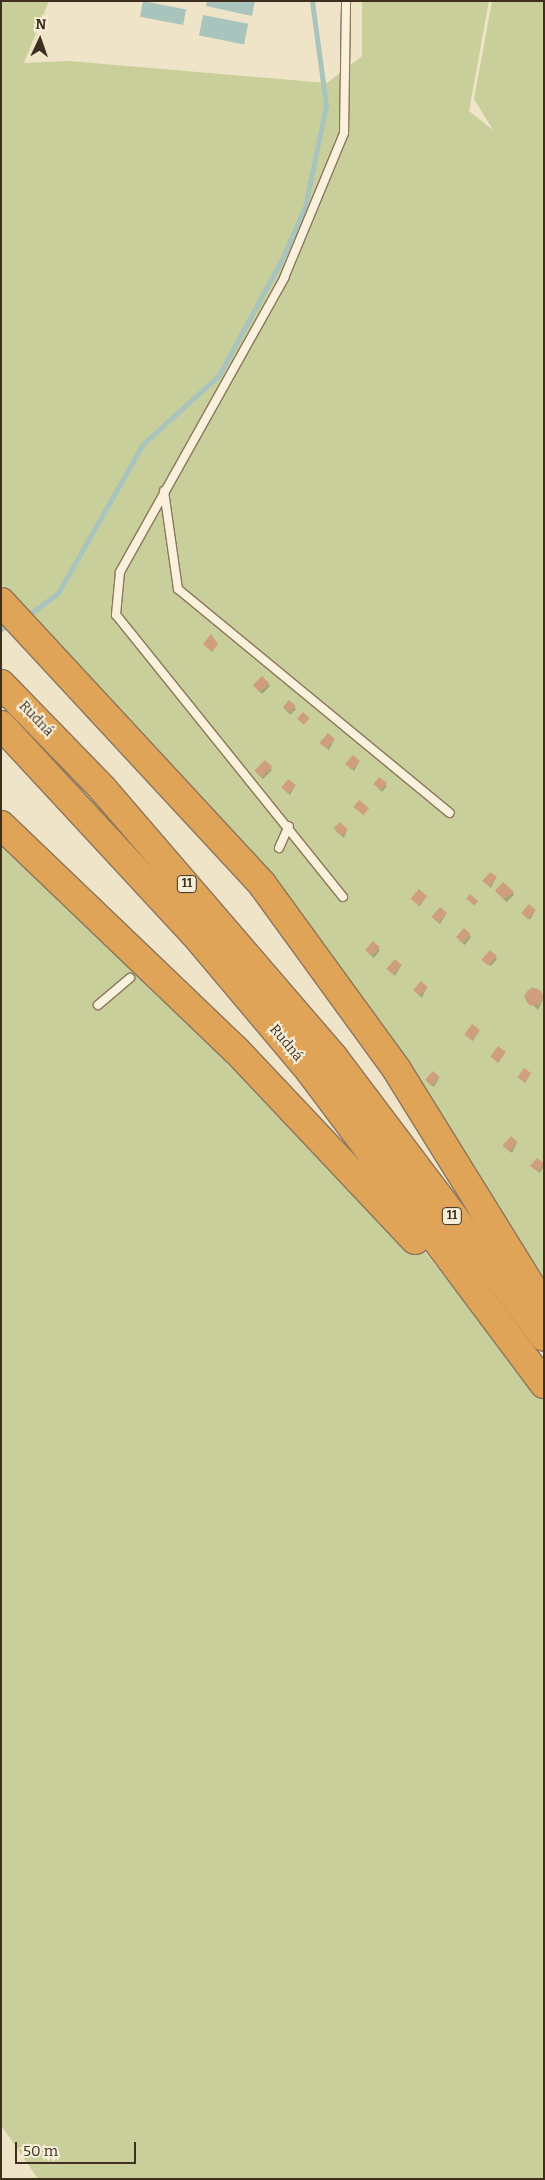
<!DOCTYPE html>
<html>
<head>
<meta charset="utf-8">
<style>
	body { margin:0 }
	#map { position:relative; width:545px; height:2180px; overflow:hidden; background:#f0e4c8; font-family:Bitter,serif }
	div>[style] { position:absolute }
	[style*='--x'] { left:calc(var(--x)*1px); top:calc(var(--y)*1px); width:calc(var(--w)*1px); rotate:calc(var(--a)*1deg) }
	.green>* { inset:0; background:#c9cf9b }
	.water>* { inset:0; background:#a9c4bc; transform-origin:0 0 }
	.shadow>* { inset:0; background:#0003; transform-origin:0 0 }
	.stream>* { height:5px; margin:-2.5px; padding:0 2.5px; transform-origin:2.5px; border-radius:2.5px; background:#a9c4bc }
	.building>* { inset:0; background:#cf9f7d; transform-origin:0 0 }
	.round { border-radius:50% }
	.roads { filter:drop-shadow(1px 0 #8d765c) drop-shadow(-1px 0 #8d765c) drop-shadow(0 1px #8d765c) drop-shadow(0 -1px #8d765c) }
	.lane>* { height:8px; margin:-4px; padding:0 4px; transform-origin:4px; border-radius:4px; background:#faf1dc }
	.highway>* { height:28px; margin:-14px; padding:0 14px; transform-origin:14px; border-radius:14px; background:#e0a458 }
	span { translate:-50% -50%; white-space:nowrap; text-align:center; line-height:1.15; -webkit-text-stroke:4px #f7eed8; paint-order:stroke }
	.shield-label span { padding:1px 4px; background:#f7eed8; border:1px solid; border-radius:4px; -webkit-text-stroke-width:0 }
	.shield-label { font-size:12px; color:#3d2e20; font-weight:700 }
	.street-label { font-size:14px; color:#3d2e20 }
	.frame { position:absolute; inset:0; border:2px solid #3d2e20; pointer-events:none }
	.north { position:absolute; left:15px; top:15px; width:50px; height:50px; -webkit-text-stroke:4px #f7eed8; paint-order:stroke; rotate:3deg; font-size:14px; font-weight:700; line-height:20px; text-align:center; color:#3d2e20 }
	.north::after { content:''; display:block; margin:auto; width:18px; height:22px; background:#3d2e20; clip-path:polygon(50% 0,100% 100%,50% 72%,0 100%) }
	.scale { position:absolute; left:15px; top:2142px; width:121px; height:22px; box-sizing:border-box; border:2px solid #3d2e20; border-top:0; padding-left:6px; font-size:15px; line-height:18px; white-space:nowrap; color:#3d2e20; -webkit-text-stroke:4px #f7eed8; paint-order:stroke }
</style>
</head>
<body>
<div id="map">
	<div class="green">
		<i style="clip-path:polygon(1px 1px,49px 1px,24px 63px,69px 61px,327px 83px,362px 56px,362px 1px,489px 1px,469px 111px,493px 130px,474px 99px,492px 1px,544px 1px,544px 1277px,258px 860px,1px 584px)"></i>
		<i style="clip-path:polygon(1px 825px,405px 1227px,482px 1324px,504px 1332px,544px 1384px,544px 2179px,38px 2179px,1px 2125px)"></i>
	</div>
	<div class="water">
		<i style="left:143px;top:1px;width:44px;height:16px;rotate:11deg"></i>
		<i style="clip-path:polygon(207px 1px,255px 1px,252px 16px,206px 6px)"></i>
		<i style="left:203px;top:15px;width:46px;height:21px;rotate:11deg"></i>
	</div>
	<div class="shadow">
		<i style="clip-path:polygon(262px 678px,270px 686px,262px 694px,256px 688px)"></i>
		<i style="left:289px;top:702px;width:10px;height:8px;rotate:45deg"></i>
		<i style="clip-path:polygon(334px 740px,329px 750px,323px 745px)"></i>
		<i style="clip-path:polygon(265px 761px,272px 770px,263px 779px,256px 772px)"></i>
		<i style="clip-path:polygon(359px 762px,354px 771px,348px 766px)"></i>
		<i style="clip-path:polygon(379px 779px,387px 786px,382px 792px,374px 784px)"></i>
		<i style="clip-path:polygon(295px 786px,290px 795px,284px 790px)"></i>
		<i style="clip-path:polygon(347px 830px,344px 838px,336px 831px)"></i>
		<i style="clip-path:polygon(496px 878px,491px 888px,484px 882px)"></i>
		<i style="left:503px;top:883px;width:16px;height:11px;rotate:45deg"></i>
		<i style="clip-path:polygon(426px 897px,420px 906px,414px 901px)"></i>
		<i style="clip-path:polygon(535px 911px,530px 920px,524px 915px)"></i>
		<i style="clip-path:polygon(446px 914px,440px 924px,434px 919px)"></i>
		<i style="clip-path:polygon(464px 930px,471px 937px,465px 945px,459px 940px)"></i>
		<i style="clip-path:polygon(373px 943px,380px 950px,374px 958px,367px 952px)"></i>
		<i style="clip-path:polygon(490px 952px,497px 959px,491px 966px,485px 962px)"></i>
		<i style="clip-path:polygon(401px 966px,395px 976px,390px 971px)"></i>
		<i style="clip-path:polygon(427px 987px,422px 998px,414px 990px)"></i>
		<i style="clip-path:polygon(532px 987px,544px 997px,538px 1010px,524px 996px)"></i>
		<i style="clip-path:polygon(479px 1031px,473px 1041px,467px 1036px)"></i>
		<i style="clip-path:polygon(505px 1052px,498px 1063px,491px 1056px)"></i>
		<i style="clip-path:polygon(530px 1074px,525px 1083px,518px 1077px)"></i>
		<i style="clip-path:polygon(439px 1078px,434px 1087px,428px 1082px)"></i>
		<i style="clip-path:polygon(517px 1143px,512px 1153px,506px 1148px)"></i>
		<i style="clip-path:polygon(537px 1160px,544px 1165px,540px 1173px,533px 1168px)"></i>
	</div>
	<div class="stream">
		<i style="--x:26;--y:617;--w:40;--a:-37"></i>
		<i style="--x:58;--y:593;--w:172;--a:-60.3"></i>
		<i style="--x:143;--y:444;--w:103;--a:-42.2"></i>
		<i style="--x:219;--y:375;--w:130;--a:-61.5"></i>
		<i style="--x:281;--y:261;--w:59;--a:-66"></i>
		<i style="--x:305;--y:207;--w:104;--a:-78.4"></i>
		<i style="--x:326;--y:105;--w:105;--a:-97.7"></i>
		<i style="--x:1;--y:629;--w:12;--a:-24"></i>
	</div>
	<div class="building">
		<i style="clip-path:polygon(211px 634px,218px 644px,212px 652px,203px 644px)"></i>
		<i style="left:262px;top:676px;width:10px;height:13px;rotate:45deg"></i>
		<i style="left:289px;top:700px;width:9px;height:9px;rotate:41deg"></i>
		<i style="left:303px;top:712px;width:9px;height:9px;rotate:41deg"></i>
		<i style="left:328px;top:733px;width:9px;height:13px;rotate:41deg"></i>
		<i style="left:353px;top:755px;width:9px;height:12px;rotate:41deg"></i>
		<i style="left:265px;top:760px;width:10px;height:15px;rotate:45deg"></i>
		<i style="left:379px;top:777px;width:10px;height:9px;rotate:37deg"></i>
		<i style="left:288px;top:779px;width:10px;height:11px;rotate:37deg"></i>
		<i style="left:359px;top:800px;width:13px;height:9px;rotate:39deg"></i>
		<i style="left:340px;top:822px;width:11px;height:9px;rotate:45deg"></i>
		<i style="clip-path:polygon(490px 872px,497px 877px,490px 887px,482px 881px)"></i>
		<i style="clip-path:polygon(503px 882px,514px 892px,504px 899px,495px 891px)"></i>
		<i style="left:419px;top:889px;width:11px;height:13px;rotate:41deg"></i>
		<i style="left:470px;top:894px;width:11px;height:6px;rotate:41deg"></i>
		<i style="left:529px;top:904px;width:9px;height:12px;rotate:41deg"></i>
		<i style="left:440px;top:907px;width:9px;height:13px;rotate:41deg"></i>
		<i style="left:464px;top:928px;width:9px;height:12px;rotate:41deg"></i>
		<i style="left:373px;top:941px;width:9px;height:12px;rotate:41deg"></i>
		<i style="left:490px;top:950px;width:9px;height:13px;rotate:41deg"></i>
		<i style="left:395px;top:959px;width:9px;height:13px;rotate:41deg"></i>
		<i style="left:421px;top:981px;width:9px;height:12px;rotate:41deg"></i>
		<i class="round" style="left:525px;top:988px;width:18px;height:18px"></i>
		<i style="left:472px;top:1024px;width:10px;height:13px;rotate:37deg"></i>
		<i style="left:498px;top:1046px;width:10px;height:13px;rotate:37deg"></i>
		<i style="left:524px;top:1068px;width:9px;height:11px;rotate:36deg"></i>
		<i style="left:433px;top:1071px;width:9px;height:12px;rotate:41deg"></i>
		<i style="left:511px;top:1136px;width:9px;height:13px;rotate:41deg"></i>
		<i style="clip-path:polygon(537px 1158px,544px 1163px,538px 1172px,530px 1166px)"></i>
	</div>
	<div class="roads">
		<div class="lane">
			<i style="--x:164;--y:491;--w:99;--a:81.9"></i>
			<i style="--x:178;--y:589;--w:352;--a:39.5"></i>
			<i style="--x:279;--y:848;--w:24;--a:-66"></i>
			<i style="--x:343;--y:897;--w:362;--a:-128.8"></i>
			<i style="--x:116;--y:615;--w:43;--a:-84.7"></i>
			<i style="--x:120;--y:572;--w:337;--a:-60.8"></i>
			<i style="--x:284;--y:278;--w:157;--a:-67.5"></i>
			<i style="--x:344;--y:133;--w:132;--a:-89.1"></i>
			<i style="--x:98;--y:1005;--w:42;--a:-40.2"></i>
		</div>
		<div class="highway">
			<i style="--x:1;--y:602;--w:384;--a:47.2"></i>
			<i style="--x:262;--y:884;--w:230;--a:54"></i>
			<i style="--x:397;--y:1070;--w:279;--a:58.2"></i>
			<i style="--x:1;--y:684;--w:145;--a:45.8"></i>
			<i style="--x:102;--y:788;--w:356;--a:49.3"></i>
			<i style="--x:334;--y:1058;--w:349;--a:53"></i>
			<i style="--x:1;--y:725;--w:282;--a:47.2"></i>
			<i style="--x:193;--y:932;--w:182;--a:49.9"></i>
			<i style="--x:310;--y:1071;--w:391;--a:53.2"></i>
			<i style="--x:1;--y:825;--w:325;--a:43.8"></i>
			<i style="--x:236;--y:1050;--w:261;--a:46.7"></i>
		</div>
	</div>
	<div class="shield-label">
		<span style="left:187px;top:884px">11</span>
		<span style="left:452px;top:1216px">11</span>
	</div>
	<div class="street-label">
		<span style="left:36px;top:719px;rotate:46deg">Rudná</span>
		<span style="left:286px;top:1043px;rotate:50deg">Rudná</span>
	</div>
	<div class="frame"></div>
	<div class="north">N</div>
	<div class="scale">50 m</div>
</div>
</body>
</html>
